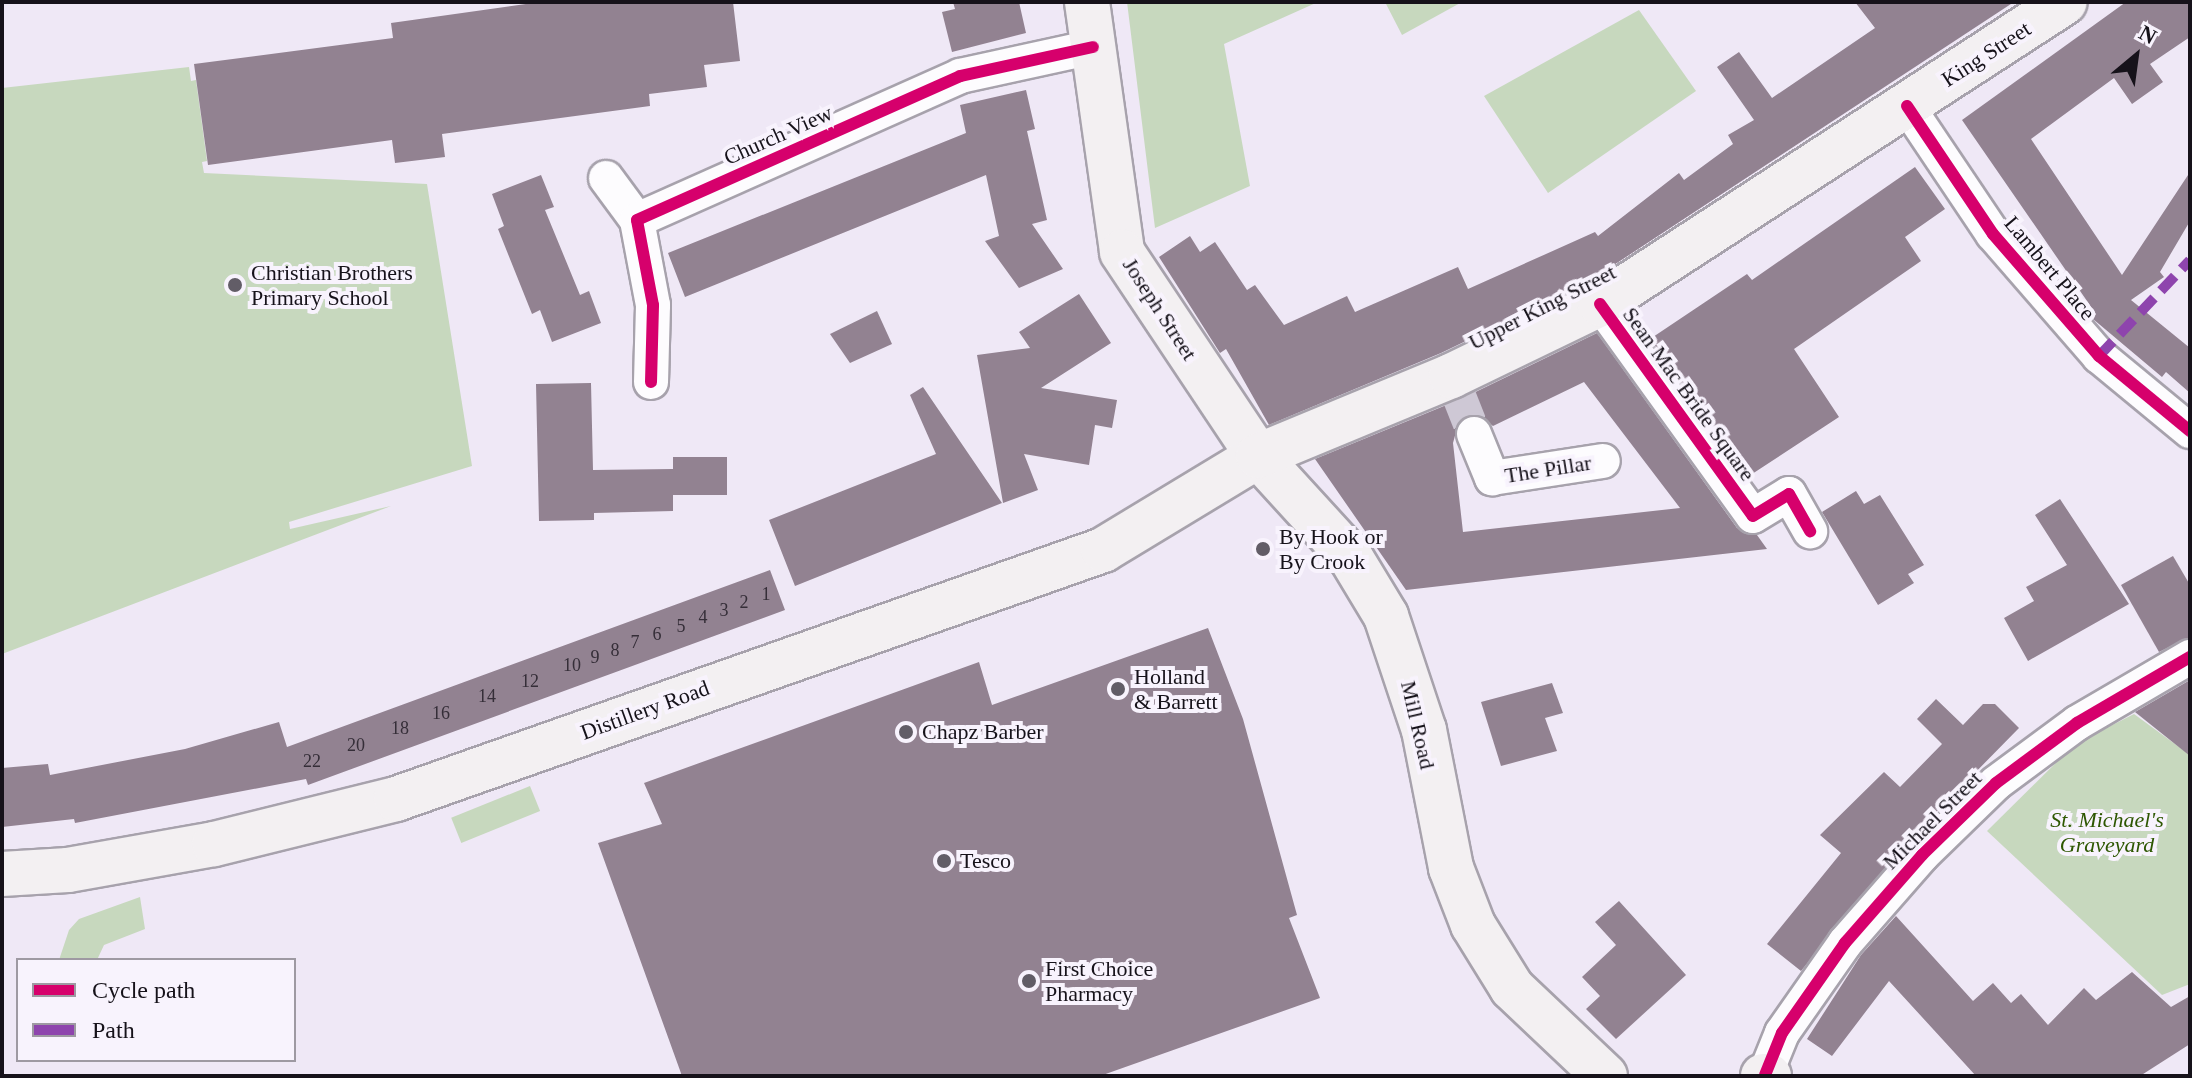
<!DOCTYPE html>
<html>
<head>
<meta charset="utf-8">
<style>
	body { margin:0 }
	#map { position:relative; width:2192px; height:1078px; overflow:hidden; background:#efe8f6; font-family:Georgia,serif }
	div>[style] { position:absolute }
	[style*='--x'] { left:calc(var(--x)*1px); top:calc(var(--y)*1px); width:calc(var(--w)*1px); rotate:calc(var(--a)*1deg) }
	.green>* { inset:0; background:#c7d8be; transform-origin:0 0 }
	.building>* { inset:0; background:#928291 }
	.street-tunnel>* { height:34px; margin-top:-17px; transform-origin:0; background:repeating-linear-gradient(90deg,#cec8d5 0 34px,transparent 0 51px) }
	.roads { filter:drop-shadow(2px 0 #a7a2ac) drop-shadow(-2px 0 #a7a2ac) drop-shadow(0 2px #a7a2ac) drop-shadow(0 -2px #a7a2ac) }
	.street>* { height:34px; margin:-17px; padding:0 17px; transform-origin:17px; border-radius:17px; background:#fdfcfe }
	.secondary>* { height:44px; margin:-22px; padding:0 22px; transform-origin:22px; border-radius:22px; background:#f3f0f2 }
	.quiet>* { height:10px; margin-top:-5px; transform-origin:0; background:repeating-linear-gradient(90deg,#8e44ad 0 20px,transparent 0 30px) }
	.cycleway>* { height:12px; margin:-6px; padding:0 6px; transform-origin:6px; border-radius:6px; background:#d6006c }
	.dots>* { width:22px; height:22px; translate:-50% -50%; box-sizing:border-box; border:4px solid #f8f3fd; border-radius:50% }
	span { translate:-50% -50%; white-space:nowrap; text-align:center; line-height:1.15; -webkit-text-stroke:8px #f8f3fd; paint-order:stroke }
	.number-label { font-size:18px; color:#352e38 }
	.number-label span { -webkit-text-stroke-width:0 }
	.street-label { font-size:22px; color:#16121a }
	.poi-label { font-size:22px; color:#16121a }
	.left { translate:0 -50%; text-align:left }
	.park-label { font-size:22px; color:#2e5702; font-style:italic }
	.frame { position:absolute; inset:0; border:4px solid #16121a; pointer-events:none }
	.legend { position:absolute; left:16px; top:958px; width:280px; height:104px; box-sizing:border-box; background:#f8f3fd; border:2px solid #9e99a2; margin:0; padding:10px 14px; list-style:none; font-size:24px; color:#16121a }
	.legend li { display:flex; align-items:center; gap:16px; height:40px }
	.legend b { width:40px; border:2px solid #9e99a2 }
	.north { position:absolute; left:2096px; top:16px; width:80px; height:80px; -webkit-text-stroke:6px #f8f3fd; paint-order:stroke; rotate:29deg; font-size:22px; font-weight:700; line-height:32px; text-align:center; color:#16121a }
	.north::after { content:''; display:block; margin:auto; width:28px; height:36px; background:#16121a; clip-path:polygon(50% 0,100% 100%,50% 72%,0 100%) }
</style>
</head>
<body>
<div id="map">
	<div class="green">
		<i style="clip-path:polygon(1127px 2px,1318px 2px,1224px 44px,1250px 186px,1155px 228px)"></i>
		<i style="clip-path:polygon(1385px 2px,1462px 2px,1402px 35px)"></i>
		<i style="clip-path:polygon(1639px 10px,1696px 91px,1548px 193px,1484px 96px)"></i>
		<i style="clip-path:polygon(189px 67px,191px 81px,196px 80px,207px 161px,202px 162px,204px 173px,427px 184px,472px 466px,289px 522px,290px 529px,391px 506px,2px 654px,2px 88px)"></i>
		<i style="clip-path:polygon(2134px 714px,2190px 755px,2190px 984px,2162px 995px,1987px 831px,2075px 744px)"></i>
		<i style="left:530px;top:786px;width:27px;height:85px;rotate:68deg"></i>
		<i style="clip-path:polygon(140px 897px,145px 929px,104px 945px,97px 960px,59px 960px,69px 930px,79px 919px)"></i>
	</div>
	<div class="building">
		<i style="clip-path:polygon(540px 2px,733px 2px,740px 61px,704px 65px,707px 87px,649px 94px,650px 106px,442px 134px,445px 157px,395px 163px,392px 140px,208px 165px,194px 64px,393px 38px,391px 23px)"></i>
		<i style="clip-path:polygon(953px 2px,1019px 2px,1026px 33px,952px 52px,942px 12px,955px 9px)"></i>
		<i style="clip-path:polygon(1855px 2px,2014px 2px,1588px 282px,1441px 353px,1269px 425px,1226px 349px,1220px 353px,1159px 257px,1190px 236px,1200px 252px,1215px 242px,1247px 290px,1255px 285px,1284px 325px,1347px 296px,1355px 312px,1458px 267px,1468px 289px,1595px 232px,1598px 236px,1679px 173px,1684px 180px,1733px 144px,1728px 135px,1754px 120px,1717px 67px,1739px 52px,1772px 98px,1875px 28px)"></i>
		<i style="clip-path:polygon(2126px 2px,2190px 2px,2190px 37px,2150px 64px,2163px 82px,2132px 104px,2114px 78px,2031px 139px,2122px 275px,2190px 172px,2190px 221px,2160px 272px,2164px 277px,2131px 300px,2190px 348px,2190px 393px,2166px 372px,2162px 377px,2093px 319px,2096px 314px,1962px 120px)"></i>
		<i style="clip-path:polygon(1026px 90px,1035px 129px,1027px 131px,1047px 220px,1032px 224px,1063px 269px,1019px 288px,985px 241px,999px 236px,986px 175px,685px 297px,668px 253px,966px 133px,960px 105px)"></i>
		<i style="clip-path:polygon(1915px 167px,1945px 209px,1905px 237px,1921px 261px,1794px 349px,1839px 417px,1749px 476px,1650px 339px,1747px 274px,1752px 280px)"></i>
		<i style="clip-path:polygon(541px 175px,554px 207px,545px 210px,580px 295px,589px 291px,601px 323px,552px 342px,540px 310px,532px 314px,498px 229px,504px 226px,492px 194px)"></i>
		<i style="clip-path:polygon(1079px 294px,1111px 343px,1041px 388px,1117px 400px,1112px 428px,1095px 425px,1089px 465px,1024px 454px,1038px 490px,1003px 503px,977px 355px,1030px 348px,1019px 332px)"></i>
		<i style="clip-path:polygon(877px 311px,892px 344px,850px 363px,830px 334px)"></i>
		<i style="clip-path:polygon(evenodd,1597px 333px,1737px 528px,1757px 535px,1767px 549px,1406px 590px,1315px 459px,1461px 399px,1597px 333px,1584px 382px,1680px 508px,1463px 532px,1453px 443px,1459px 421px,1477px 414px,1493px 426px,1584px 382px)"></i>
		<i style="clip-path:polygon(591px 383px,593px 470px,673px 469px,673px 457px,727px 457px,727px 495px,673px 495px,673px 511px,594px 513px,594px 520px,539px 521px,536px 384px)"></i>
		<i style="clip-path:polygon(923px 387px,1002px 503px,795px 586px,769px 520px,936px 454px,910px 395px)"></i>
		<i style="clip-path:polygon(1856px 491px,1864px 504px,1880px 495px,1924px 565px,1908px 574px,1914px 583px,1878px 605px,1822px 512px)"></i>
		<i style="clip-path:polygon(2060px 499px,2129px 604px,2028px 661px,2004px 618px,2034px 601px,2026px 587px,2067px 565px,2035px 515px)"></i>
		<i style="clip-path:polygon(2173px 556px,2190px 585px,2190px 637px,2159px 652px,2121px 585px)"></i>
		<i style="clip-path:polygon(770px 570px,785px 610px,308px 785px,306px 779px,75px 823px,74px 819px,2px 827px,2px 768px,48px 764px,50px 775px,185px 749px,279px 722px,287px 747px)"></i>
		<i style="clip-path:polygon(1208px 628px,1243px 719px,1297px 915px,1289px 918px,1320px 998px,1100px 1076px,682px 1076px,598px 843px,662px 824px,644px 783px,979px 662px,992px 705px)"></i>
		<i style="clip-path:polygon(2190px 680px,2190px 756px,2135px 712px)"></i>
		<i style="clip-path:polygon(1552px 683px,1563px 713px,1545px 718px,1557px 751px,1501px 766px,1481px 702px)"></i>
		<i style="clip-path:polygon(1936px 699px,1963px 725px,1983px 704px,1995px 704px,2019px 728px,1907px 842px,1801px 971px,1767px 944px,1841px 853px,1820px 835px,1884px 772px,1900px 787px,1942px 744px,1917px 719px)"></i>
		<i style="clip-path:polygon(1619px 901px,1686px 975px,1616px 1039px,1586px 1009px,1600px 996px,1582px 977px,1616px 945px,1595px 922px)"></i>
		<i style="clip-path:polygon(1896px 916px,1973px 1001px,1993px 983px,2011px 1003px,2021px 994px,2048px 1025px,2084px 988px,2096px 1000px,2132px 972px,2171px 1007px,2190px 996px,2190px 1044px,2140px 1076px,1976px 1076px,1889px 981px,1832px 1056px,1807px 1039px,1861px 955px)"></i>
	</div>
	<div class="street-tunnel">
		<i style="--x:1457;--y:391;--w:46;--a:68.4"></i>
	</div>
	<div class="roads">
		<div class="street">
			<i style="--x:1907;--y:106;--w:154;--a:56.1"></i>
			<i style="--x:1993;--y:234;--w:162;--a:49"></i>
			<i style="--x:2099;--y:356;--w:118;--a:39.5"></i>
			<i style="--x:606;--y:178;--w:52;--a:53.6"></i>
			<i style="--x:1600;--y:304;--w:261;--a:54.2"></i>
			<i style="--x:1753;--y:516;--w:42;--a:-31.4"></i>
			<i style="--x:1789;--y:494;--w:43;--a:60.4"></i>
			<i style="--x:651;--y:382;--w:77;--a:-88.5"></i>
			<i style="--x:653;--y:305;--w:86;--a:-100.7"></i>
			<i style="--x:637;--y:220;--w:354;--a:-24"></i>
			<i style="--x:960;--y:76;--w:136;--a:-12.3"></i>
			<i style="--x:1474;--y:434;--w:48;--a:67.8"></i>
			<i style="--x:1492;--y:478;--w:112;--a:-8.7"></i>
			<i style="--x:1765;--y:1075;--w:45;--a:-68"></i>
			<i style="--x:1782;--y:1033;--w:110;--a:-55"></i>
			<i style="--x:1845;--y:943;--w:117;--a:-48.8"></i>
			<i style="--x:1922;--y:855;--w:103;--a:-44.2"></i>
			<i style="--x:1996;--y:783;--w:101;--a:-36.5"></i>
			<i style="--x:2077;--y:723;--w:131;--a:-30.3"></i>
		</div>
		<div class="secondary">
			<i style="--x:1087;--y:2;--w:252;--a:82"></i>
			<i style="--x:1122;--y:252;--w:245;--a:56.3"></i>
			<i style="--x:1258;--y:456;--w:138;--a:47.6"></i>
			<i style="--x:1351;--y:558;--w:68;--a:58.9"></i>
			<i style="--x:1386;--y:616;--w:120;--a:71.6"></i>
			<i style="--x:1424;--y:730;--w:141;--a:78.9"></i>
			<i style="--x:1451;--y:868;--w:61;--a:68.9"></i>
			<i style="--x:1473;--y:925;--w:74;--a:58.2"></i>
			<i style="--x:1512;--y:988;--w:128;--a:43.4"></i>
			<i style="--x:2;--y:874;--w:66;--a:-3.5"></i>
			<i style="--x:68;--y:870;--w:148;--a:-10.1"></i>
			<i style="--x:214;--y:844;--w:187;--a:-13.9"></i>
			<i style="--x:396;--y:799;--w:750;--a:-19.4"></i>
			<i style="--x:1103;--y:550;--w:181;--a:-31.2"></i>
			<i style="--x:1258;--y:456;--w:209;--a:-22.5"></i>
			<i style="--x:1451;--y:376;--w:165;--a:-25.8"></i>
			<i style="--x:1600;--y:304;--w:554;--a:-33"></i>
			<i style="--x:1763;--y:1076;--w:6;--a:0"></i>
		</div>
	</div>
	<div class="quiet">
		<i style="--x:2099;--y:356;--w:132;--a:-46.5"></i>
	</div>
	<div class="cycleway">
		<i style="--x:1907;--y:106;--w:154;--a:56.1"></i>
		<i style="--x:1993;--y:234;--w:162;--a:49"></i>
		<i style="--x:2099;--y:356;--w:118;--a:39.5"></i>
		<i style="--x:1600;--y:304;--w:261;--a:54.2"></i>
		<i style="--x:1753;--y:516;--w:42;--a:-31.4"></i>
		<i style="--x:1789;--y:494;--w:43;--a:60.4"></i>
		<i style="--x:651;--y:382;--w:77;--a:-88.5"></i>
		<i style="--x:653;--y:305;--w:86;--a:-100.7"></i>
		<i style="--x:637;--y:220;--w:354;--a:-24"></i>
		<i style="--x:960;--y:76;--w:136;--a:-12.3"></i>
		<i style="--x:1765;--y:1075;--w:45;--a:-68"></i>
		<i style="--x:1782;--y:1033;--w:110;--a:-55"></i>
		<i style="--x:1845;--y:943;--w:117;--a:-48.8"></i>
		<i style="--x:1922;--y:855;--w:103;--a:-44.2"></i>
		<i style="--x:1996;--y:783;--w:101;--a:-36.5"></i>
		<i style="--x:2077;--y:723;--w:131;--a:-30.3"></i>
	</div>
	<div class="dots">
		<i style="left:235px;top:285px;background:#625d67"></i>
		<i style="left:1263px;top:549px;background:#625d67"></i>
		<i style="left:1118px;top:689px;background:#625d67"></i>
		<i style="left:906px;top:732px;background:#625d67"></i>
		<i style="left:944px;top:861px;background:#625d67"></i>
		<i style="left:1029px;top:981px;background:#625d67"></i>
	</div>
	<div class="number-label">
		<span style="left:766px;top:594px">1</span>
		<span style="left:744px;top:602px">2</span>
		<span style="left:724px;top:610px">3</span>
		<span style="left:703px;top:617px">4</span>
		<span style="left:681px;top:626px">5</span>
		<span style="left:657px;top:634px">6</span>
		<span style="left:635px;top:642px">7</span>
		<span style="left:615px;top:650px">8</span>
		<span style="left:595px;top:657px">9</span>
		<span style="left:572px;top:665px">10</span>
		<span style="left:530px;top:681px">12</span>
		<span style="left:487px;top:696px">14</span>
		<span style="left:441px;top:713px">16</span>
		<span style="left:400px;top:728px">18</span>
		<span style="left:356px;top:745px">20</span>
		<span style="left:312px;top:761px">22</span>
	</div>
	<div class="street-label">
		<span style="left:1986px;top:54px;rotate:-33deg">King Street</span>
		<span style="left:778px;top:135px;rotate:-24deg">Church View</span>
		<span style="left:2050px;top:268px;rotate:50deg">Lambert Place</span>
		<span style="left:1542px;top:307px;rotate:-27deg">Upper King Street</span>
		<span style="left:1160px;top:309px;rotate:57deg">Joseph Street</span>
		<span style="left:1689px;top:394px;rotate:54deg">Sean Mac Bride Square</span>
		<span style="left:1548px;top:469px;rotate:-9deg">The Pillar</span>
		<span style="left:645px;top:710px;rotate:-20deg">Distillery Road</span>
		<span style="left:1418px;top:725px;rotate:77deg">Mill Road</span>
		<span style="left:1932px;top:820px;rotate:-45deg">Michael Street</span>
	</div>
	<div class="poi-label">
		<span class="left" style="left:251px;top:285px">Christian Brothers<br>Primary School</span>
		<span class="left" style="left:1279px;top:549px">By Hook or<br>By Crook</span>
		<span class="left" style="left:1134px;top:689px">Holland<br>&amp; Barrett</span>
		<span class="left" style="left:922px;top:732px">Chapz Barber</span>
		<span class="left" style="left:960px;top:861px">Tesco</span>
		<span class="left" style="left:1045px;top:981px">First Choice<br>Pharmacy</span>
	</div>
	<div class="park-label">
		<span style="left:2107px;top:832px">St. Michael's<br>Graveyard</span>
	</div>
	<div class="frame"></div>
	<ul class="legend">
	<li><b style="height:10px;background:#d6006c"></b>Cycle path</li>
	<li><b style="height:10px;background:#8e44ad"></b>Path</li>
	</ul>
	<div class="north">N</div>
</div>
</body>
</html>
